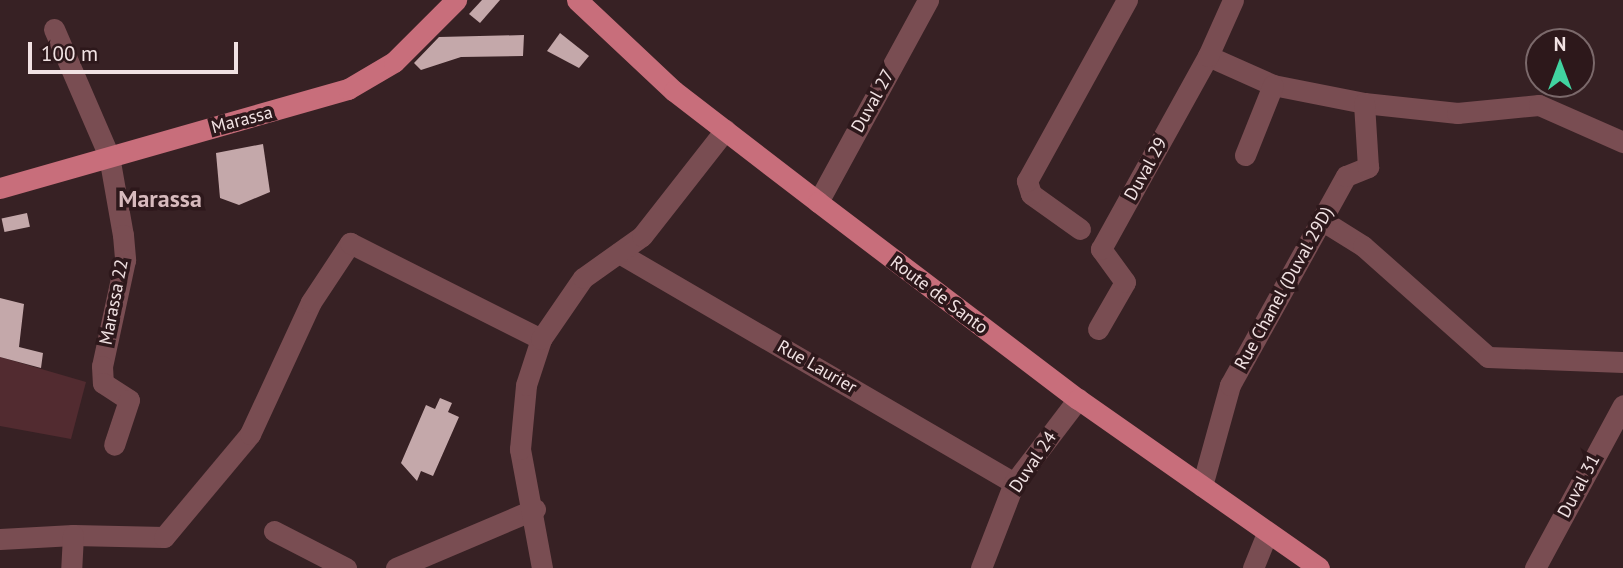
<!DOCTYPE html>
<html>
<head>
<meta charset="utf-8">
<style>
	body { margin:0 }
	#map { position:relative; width:1623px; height:568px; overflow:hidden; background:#372124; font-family:"PT Sans",sans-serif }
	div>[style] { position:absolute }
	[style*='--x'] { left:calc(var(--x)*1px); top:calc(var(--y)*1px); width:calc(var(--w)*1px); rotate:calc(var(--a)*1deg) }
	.green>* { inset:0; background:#522b30 }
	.building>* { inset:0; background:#c4a8aa; transform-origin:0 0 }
	.minor>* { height:21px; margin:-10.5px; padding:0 10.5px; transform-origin:10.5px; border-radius:10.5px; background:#794d52 }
	.major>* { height:21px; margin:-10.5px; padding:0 10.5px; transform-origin:10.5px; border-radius:10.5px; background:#c86e7b }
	span { translate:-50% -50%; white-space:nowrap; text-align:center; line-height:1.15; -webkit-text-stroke:7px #2d181b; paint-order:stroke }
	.street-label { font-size:18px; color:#f1e2e3 }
	.district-label { font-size:24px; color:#d7babd; font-weight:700 }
	.north { position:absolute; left:1525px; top:28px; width:70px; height:70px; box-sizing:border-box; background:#2d181b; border:2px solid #7b696b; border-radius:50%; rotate:0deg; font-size:19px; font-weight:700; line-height:28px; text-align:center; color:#f1e2e3 }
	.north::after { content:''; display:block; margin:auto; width:24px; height:32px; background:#41d4a1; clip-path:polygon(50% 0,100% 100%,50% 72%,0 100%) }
	.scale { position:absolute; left:28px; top:42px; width:210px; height:32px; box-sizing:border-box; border:4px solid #f1e2e3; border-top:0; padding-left:9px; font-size:21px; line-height:24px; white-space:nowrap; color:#f1e2e3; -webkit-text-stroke:5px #2d181b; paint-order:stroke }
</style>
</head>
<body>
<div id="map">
	<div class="green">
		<i style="clip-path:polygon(0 357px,86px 382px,71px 439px,0 426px)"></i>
	</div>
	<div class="building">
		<i style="clip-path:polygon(482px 0,500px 0,480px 23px,469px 14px)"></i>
		<i style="clip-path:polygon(560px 33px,589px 56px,579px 68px,547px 51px)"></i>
		<i style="clip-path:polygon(524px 35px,523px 56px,461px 57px,421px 70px,414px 63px,439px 37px)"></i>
		<i style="clip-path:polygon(263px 144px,270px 192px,239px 205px,220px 198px,216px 153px)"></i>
		<i style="left:27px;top:213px;width:14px;height:26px;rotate:78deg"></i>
		<i style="clip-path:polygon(0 298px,24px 304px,19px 347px,43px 353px,41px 368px,0 357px)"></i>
		<i style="clip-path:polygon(440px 398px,452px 403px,448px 412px,459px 417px,433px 476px,421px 471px,417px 481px,401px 463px,426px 405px,435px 409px)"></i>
	</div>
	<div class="minor">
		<i style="--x:54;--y:29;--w:138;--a:66.6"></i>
		<i style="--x:109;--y:156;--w:80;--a:80"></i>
		<i style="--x:123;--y:235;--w:25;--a:85"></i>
		<i style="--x:125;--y:260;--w:108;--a:102.2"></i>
		<i style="--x:102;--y:366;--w:17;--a:87"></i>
		<i style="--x:103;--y:383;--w:31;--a:33"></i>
		<i style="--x:129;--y:400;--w:47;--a:108.4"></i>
		<i style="--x:1208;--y:56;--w:71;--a:24"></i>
		<i style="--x:1273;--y:85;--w:93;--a:11.2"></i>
		<i style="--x:1364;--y:103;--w:94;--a:6.1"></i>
		<i style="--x:1457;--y:113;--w:82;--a:-5.6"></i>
		<i style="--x:1539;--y:105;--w:92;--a:23.8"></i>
		<i style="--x:1245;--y:155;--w:75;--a:-68.2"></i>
		<i style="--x:818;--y:202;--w:230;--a:-61.4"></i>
		<i style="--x:1323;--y:221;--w:47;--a:32"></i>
		<i style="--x:1363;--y:246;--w:167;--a:41.6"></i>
		<i style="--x:1488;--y:357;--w:135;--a:2.1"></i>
		<i style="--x:1080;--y:229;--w:60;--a:-144.5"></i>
		<i style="--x:1031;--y:194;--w:14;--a:-107"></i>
		<i style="--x:1027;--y:181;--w:207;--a:-61.1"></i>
		<i style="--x:619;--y:253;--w:457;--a:30.2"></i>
		<i style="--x:1098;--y:329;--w:54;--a:-60.1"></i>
		<i style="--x:1125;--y:282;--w:41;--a:-126"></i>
		<i style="--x:1101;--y:249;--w:221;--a:-61"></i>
		<i style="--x:1208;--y:56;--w:61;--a:-65.9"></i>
		<i style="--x:1202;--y:486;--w:105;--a:-74.5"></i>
		<i style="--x:1230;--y:385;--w:239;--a:-61"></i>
		<i style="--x:1346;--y:176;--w:24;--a:-22"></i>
		<i style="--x:1368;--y:167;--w:64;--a:-93.6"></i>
		<i style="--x:274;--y:531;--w:81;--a:27.2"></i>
		<i style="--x:73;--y:535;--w:91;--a:1.3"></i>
		<i style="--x:164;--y:537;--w:134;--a:-50.1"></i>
		<i style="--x:250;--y:434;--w:145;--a:-65.2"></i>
		<i style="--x:311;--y:302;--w:71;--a:-56.5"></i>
		<i style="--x:350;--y:243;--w:214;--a:26.7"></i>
		<i style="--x:0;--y:539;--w:73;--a:-3.1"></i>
		<i style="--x:73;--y:535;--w:33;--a:93"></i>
		<i style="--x:396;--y:568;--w:151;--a:-23"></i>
		<i style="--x:542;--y:568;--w:121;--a:-100.5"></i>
		<i style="--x:520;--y:449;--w:64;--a:-84.6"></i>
		<i style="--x:526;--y:385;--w:48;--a:-71.9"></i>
		<i style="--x:541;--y:339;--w:74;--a:-55.5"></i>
		<i style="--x:583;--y:278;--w:72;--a:-35.4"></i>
		<i style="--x:642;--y:236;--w:135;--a:-51.9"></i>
		<i style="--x:981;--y:568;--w:91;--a:-68.8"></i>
		<i style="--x:1014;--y:483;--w:106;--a:-52.7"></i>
		<i style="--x:1253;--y:568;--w:37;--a:-68"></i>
		<i style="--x:1535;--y:568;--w:185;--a:-61.6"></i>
	</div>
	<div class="major">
		<i style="--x:577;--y:0;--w:133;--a:43.2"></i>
		<i style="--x:674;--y:91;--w:182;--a:37.6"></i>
		<i style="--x:818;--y:202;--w:326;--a:37.2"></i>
		<i style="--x:1078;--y:399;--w:294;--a:35"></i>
		<i style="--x:0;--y:188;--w:362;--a:-15.9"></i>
		<i style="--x:348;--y:89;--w:53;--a:-30.4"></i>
		<i style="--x:394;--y:62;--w:88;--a:-45"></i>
	</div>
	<div class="street-label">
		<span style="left:873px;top:101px;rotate:-61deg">Duval 27</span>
		<span style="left:242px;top:120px;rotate:-15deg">Marassa</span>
		<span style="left:1146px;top:169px;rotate:-61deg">Duval 29</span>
		<span style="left:1284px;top:288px;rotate:-61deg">Rue Chanel (Duval 29D)</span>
		<span style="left:939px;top:295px;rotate:37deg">Route de Santo</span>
		<span style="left:114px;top:302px;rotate:-79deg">Marassa 22</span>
		<span style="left:817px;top:367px;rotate:30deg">Rue Laurier</span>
		<span style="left:1033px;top:462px;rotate:-56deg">Duval 24</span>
		<span style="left:1579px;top:486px;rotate:-62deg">Duval 31</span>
	</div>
	<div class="district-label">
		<span style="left:160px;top:199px">Marassa</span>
	</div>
	<div class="north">N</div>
	<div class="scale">100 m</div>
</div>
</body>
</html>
